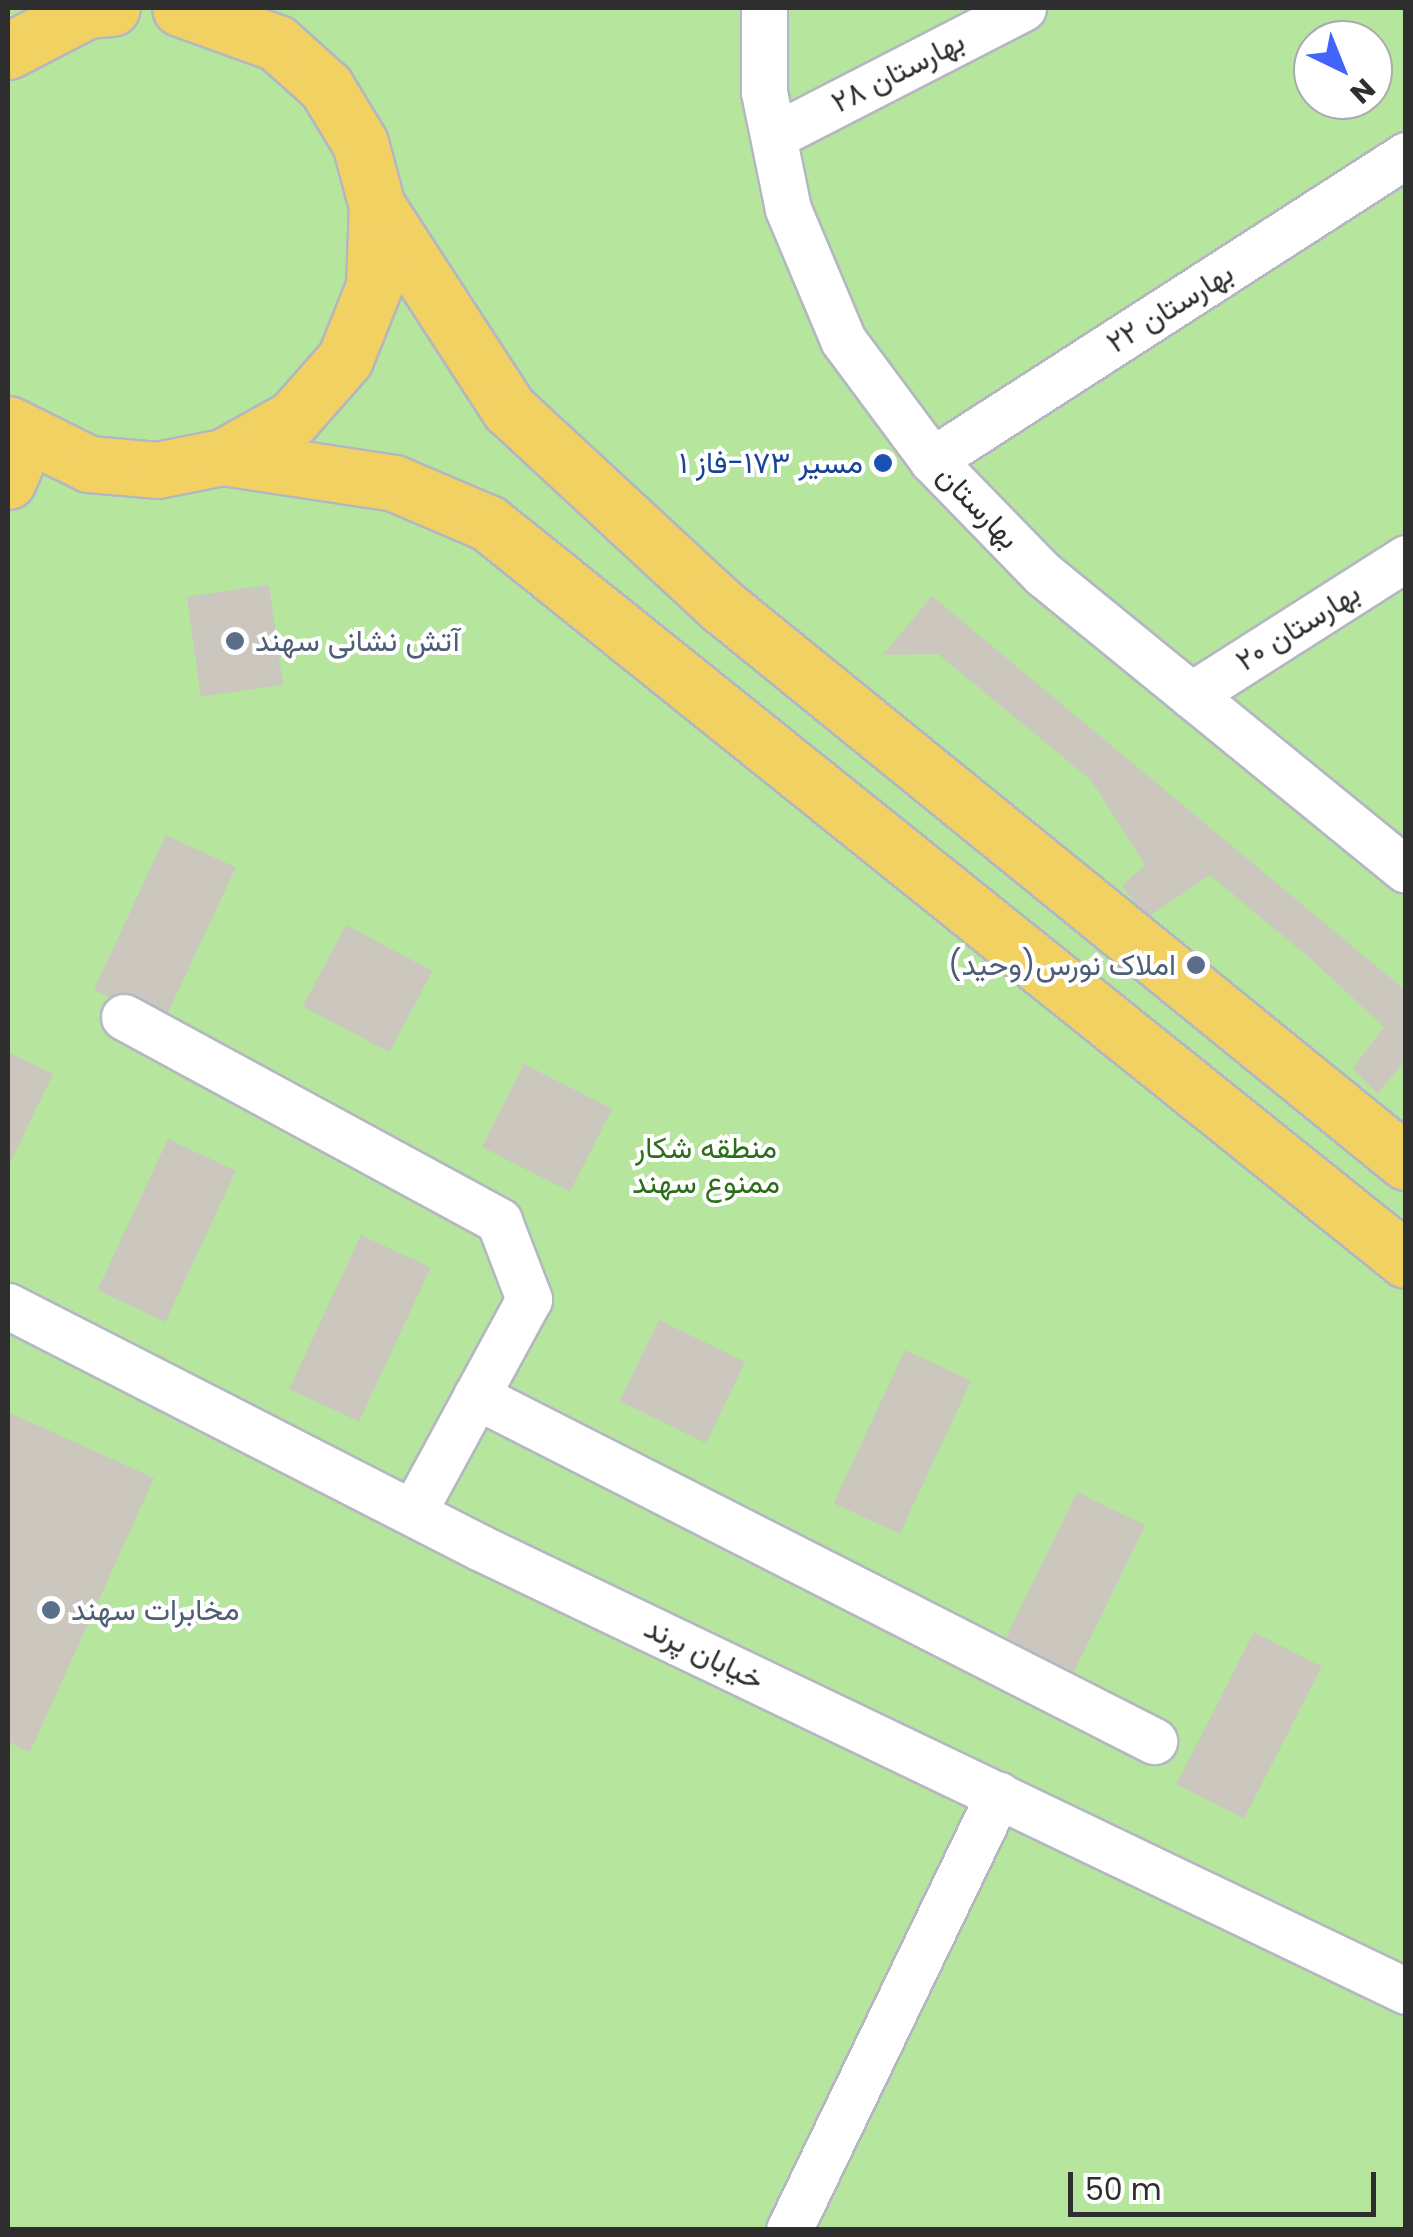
<!DOCTYPE html>
<html>
<head>
<meta charset="utf-8">
<style>
	body { margin:0 }
	#map { position:relative; width:1413px; height:2237px; overflow:hidden; background:#efe9e1; font-family:Poppins,Vazirmatn,sans-serif }
	div>[style] { position:absolute }
	[style*='--x'] { left:calc(var(--x)*1px); top:calc(var(--y)*1px); width:calc(var(--w)*1px); rotate:calc(var(--a)*1deg) }
	.green>* { inset:0; background:#b6e59e }
	.building>* { inset:0; background:#cbc7bf; transform-origin:0 0 }
	.roads { filter:drop-shadow(2px 0 #b4b7c1) drop-shadow(-2px 0 #b4b7c1) drop-shadow(0 2px #b4b7c1) drop-shadow(0 -2px #b4b7c1) }
	.minor>* { height:45px; margin:-22.5px; padding:0 22.5px; transform-origin:22.5px; border-radius:22.5px; background:#fff }
	.major>* { height:55px; margin:-27.5px; padding:0 27.5px; transform-origin:27.5px; border-radius:27.5px; background:#f2d163 }
	.dots>* { width:28px; height:28px; translate:-50% -50%; box-sizing:border-box; border:5px solid #fff; border-radius:50% }
	span { translate:-50% -50%; white-space:nowrap; text-align:center; line-height:1.15; -webkit-text-stroke:8px #fff; paint-order:stroke }
	.street-label { font-size:30px; color:#2e2e2e }
	.transit-label { font-size:30px; color:#164399 }
	.right { translate:-100% -50%; text-align:right }
	.service-label { font-size:30px; color:#4e5e75 }
	.left { translate:0 -50%; text-align:left }
	.park-label { font-size:30px; color:#2c6e1b }
	.frame { position:absolute; inset:0; border:10px solid #2e2e2e; pointer-events:none }
	.north { position:absolute; left:1293px; top:20px; width:100px; height:100px; box-sizing:border-box; background:#fff; border:2px solid #ababab; border-radius:50%; rotate:137deg; font-size:28px; font-weight:700; line-height:40px; text-align:center; color:#2e2e2e }
	.north::after { content:''; display:block; margin:auto; width:35px; height:45px; background:#4264fb; clip-path:polygon(50% 0,100% 100%,50% 72%,0 100%) }
	.scale { position:absolute; left:1068px; top:2172px; width:308px; height:45px; box-sizing:border-box; border:5px solid #2e2e2e; border-top:0; padding-left:12px; font-size:30px; line-height:35px; white-space:nowrap; color:#2e2e2e; -webkit-text-stroke:8px #fff; paint-order:stroke }
</style>
</head>
<body>
<div id="map">
	<div class="green">
		<i style="clip-path:polygon(evenodd,8px 8px,1405px 8px,1405px 2229px,8px 2229px,8px 8px,1313px 40px,1373px 40px,1373px 100px,1313px 100px,1313px 40px)"></i>
	</div>
	<div class="building">
		<i style="left:269px;top:585px;width:101px;height:83px;rotate:82deg"></i>
		<i style="clip-path:polygon(932px 596px,1406px 991px,1406px 1060px,1377px 1094px,1353px 1068px,1384px 1027px,1312px 960px,1210px 875px,1146px 918px,1122px 886px,1145px 865px,1091px 780px,938px 654px,883px 655px)"></i>
		<i style="left:166px;top:835px;width:77px;height:171px;rotate:25deg"></i>
		<i style="left:346px;top:925px;width:98px;height:92px;rotate:28deg"></i>
		<i style="clip-path:polygon(8px 1052px,53px 1074px,8px 1167px)"></i>
		<i style="left:524px;top:1064px;width:99px;height:93px;rotate:27deg"></i>
		<i style="left:168px;top:1139px;width:75px;height:167px;rotate:25deg"></i>
		<i style="left:361px;top:1235px;width:77px;height:170px;rotate:25deg"></i>
		<i style="left:659px;top:1320px;width:96px;height:90px;rotate:26deg"></i>
		<i style="left:905px;top:1350px;width:73px;height:169px;rotate:25deg"></i>
		<i style="clip-path:polygon(8px 1412px,154px 1478px,30px 1752px,8px 1742px)"></i>
		<i style="left:1077px;top:1492px;width:76px;height:168px;rotate:26deg"></i>
		<i style="left:1254px;top:1632px;width:76px;height:171px;rotate:27deg"></i>
	</div>
	<div class="roads">
		<div class="minor">
			<i style="--x:764;--y:8;--w:84;--a:90"></i>
			<i style="--x:764;--y:92;--w:119;--a:78.4"></i>
			<i style="--x:788;--y:209;--w:142;--a:67.2"></i>
			<i style="--x:843;--y:340;--w:149;--a:53.4"></i>
			<i style="--x:932;--y:460;--w:159;--a:45.8"></i>
			<i style="--x:1043;--y:574;--w:468;--a:39.2"></i>
			<i style="--x:774;--y:136;--w:280;--a:-27.2"></i>
			<i style="--x:932;--y:460;--w:564;--a:-32.76"></i>
			<i style="--x:1191;--y:695;--w:255;--a:-32.5"></i>
			<i style="--x:124;--y:1017;--w:427;--a:28.5"></i>
			<i style="--x:499;--y:1221;--w:84;--a:69"></i>
			<i style="--x:529;--y:1299;--w:243;--a:118.5"></i>
			<i style="--x:8;--y:1306;--w:531;--a:27.1"></i>
			<i style="--x:481;--y:1548;--w:1026;--a:25.59"></i>
			<i style="--x:476;--y:1396;--w:761;--a:26.97"></i>
			<i style="--x:789;--y:2230;--w:483;--a:-64.3"></i>
		</div>
		<div class="major">
			<i style="--x:8;--y:51;--w:89;--a:-27.4"></i>
			<i style="--x:87;--y:10;--w:25;--a:-5"></i>
			<i style="--x:377;--y:206;--w:242;--a:57"></i>
			<i style="--x:509;--y:409;--w:292;--a:42.8"></i>
			<i style="--x:723;--y:607;--w:880;--a:39.1"></i>
			<i style="--x:8;--y:424;--w:90;--a:26.3"></i>
			<i style="--x:89;--y:464;--w:68;--a:5"></i>
			<i style="--x:157;--y:470;--w:67;--a:-11.1"></i>
			<i style="--x:223;--y:457;--w:80;--a:-29.1"></i>
			<i style="--x:293;--y:418;--w:79;--a:-48.6"></i>
			<i style="--x:345;--y:359;--w:79;--a:-68.3"></i>
			<i style="--x:374;--y:286;--w:80;--a:-87.9"></i>
			<i style="--x:377;--y:206;--w:65;--a:-105.1"></i>
			<i style="--x:360;--y:143;--w:66;--a:-121.3"></i>
			<i style="--x:326;--y:87;--w:66;--a:-138.1"></i>
			<i style="--x:277;--y:43;--w:103;--a:-160.2"></i>
			<i style="--x:223;--y:457;--w:173;--a:8.6"></i>
			<i style="--x:394;--y:483;--w:102;--a:23.1"></i>
			<i style="--x:488;--y:523;--w:1177;--a:38.76"></i>
			<i style="--x:8;--y:481;--w:46;--a:-66.8"></i>
		</div>
	</div>
	<div class="dots">
		<i style="left:883px;top:463px;background:#1a4fb4"></i>
		<i style="left:235px;top:641px;background:#5c6f8a"></i>
		<i style="left:1196px;top:965px;background:#5c6f8a"></i>
		<i style="left:51px;top:1610px;background:#5c6f8a"></i>
	</div>
	<div class="street-label">
		<span style="left:898px;top:72px;rotate:-27deg">بهارستان ۲۸</span>
		<span style="left:1170px;top:308px;rotate:-32deg">بهارستان ۲۲</span>
		<span style="left:978px;top:507px;rotate:46deg">بهارستان</span>
		<span style="left:1298px;top:627px;rotate:-32deg">بهارستان ۲۰</span>
		<span style="left:704px;top:1654px;rotate:26deg">خیابان پرند</span>
	</div>
	<div class="transit-label">
		<span class="right" style="left:863px;top:463px">مسیر ۱۷۳-فاز ۱</span>
	</div>
	<div class="service-label">
		<span class="left" style="left:255px;top:641px">آتش نشانی سهند</span>
		<span class="right" style="left:1176px;top:965px">املاک نورس(وحید)</span>
		<span class="left" style="left:71px;top:1610px">مخابرات سهند</span>
	</div>
	<div class="park-label">
		<span style="left:706px;top:1165px">منطقه شکار<br>ممنوع سهند</span>
	</div>
	<div class="frame"></div>
	<div class="north">N</div>
	<div class="scale">50 m</div>
</div>
</body>
</html>
